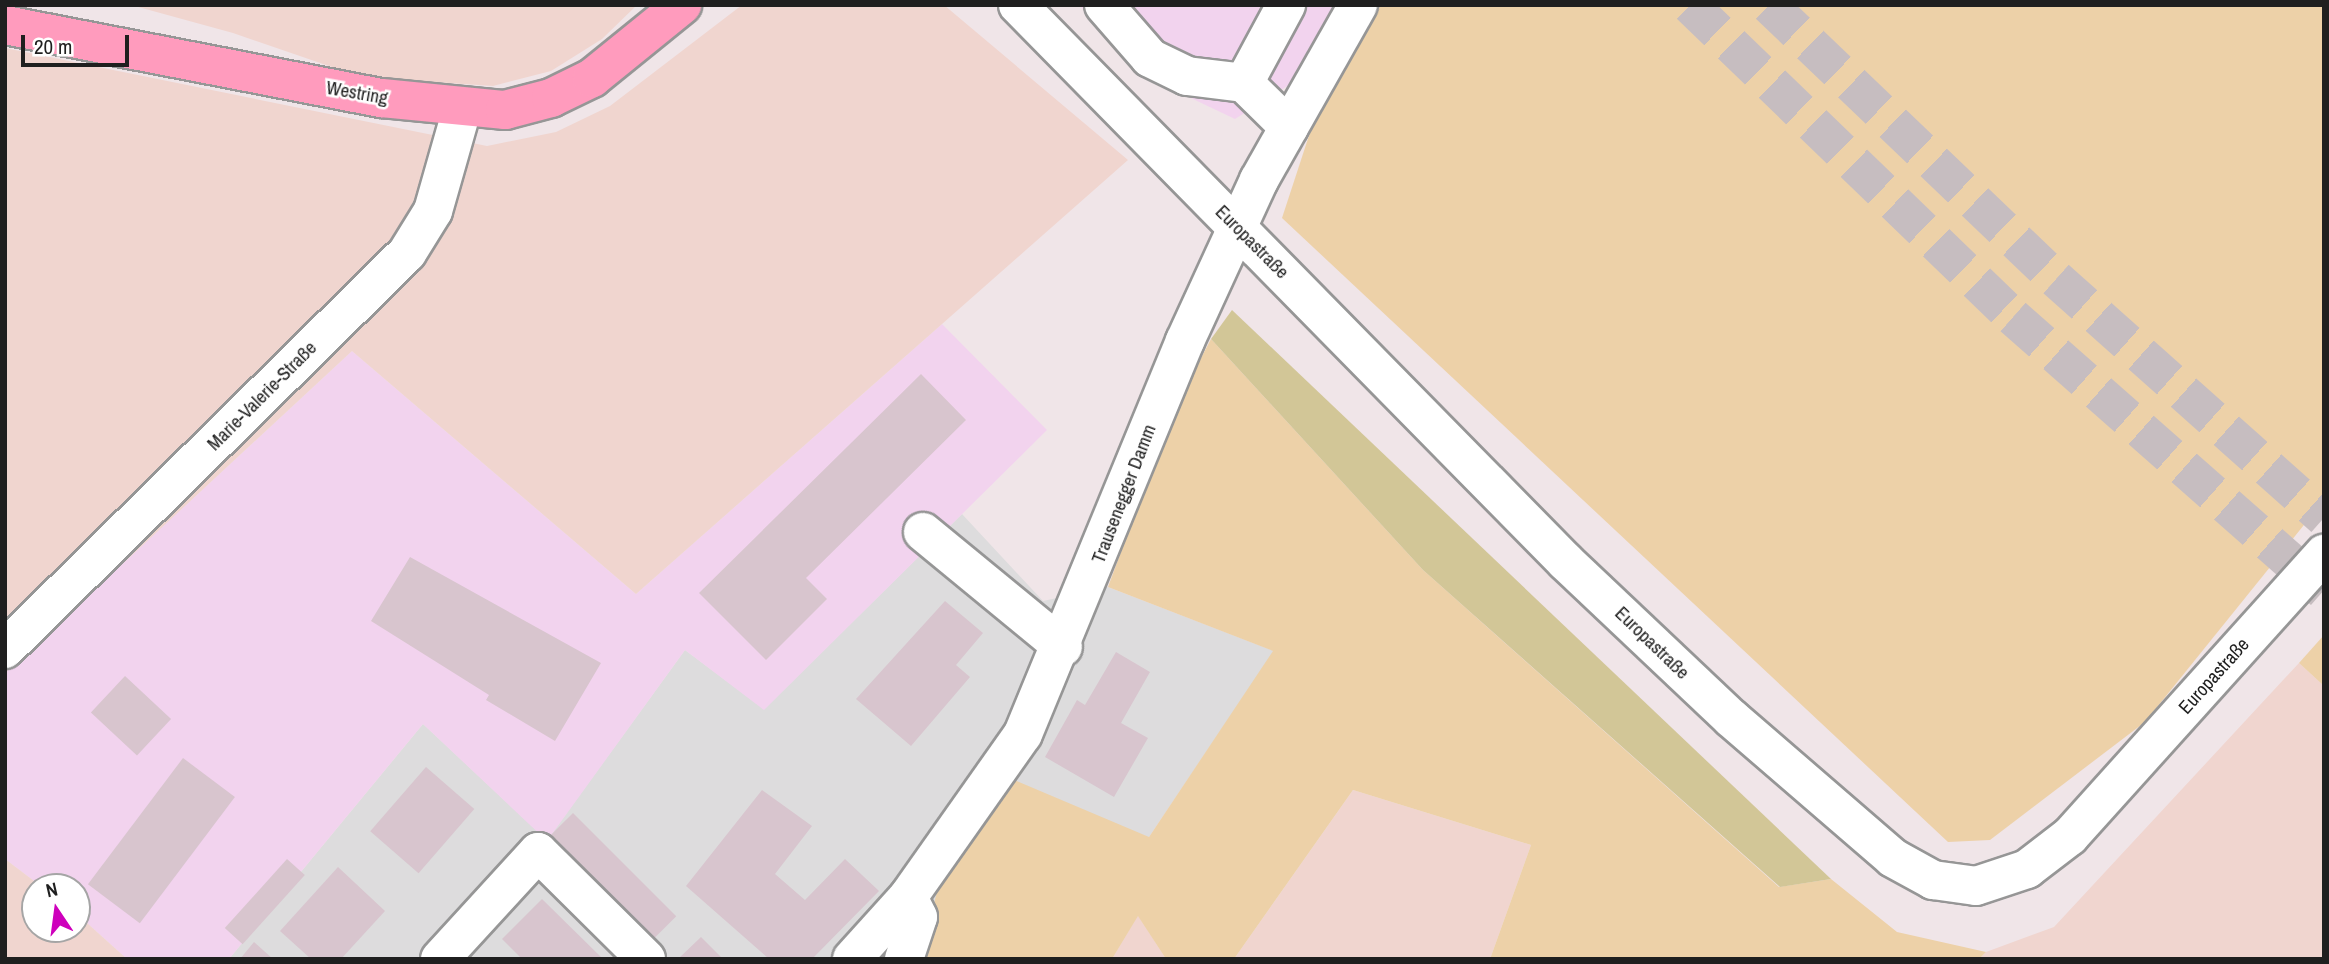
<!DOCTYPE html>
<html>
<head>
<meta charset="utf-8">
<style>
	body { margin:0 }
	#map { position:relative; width:2329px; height:964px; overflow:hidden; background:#f0e5e8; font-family:"Archivo Narrow",sans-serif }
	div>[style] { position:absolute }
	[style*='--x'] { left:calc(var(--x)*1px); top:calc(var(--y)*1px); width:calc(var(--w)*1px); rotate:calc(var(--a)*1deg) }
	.residential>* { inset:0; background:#dddcdd }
	.commercial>* { inset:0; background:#f2d3ee }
	.farmland>* { inset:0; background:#f0d5cf }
	.grass>* { inset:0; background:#edd1a8 }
	.forest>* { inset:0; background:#d2c697 }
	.building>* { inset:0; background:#d8c5ce; transform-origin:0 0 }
	.highway-tunnel>* { height:38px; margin-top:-19px; transform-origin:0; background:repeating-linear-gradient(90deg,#c6bdc0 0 38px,transparent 0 57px) }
	.roads { filter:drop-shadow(2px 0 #969696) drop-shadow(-2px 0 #969696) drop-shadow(0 2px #969696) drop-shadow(0 -2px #969696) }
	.minor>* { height:38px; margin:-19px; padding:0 19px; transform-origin:19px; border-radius:19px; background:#fff }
	.major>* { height:38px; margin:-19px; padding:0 19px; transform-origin:19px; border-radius:19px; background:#ff9bbd }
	span { translate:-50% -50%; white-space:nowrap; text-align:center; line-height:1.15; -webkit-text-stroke:5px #fff; paint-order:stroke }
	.street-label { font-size:19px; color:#1f1f1f }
	.frame { position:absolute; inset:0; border:7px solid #1f1f1f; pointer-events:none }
	.north { position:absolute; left:21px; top:873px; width:70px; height:70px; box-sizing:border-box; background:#fff; border:2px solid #a5a5a5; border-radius:50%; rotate:347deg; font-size:19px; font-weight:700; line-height:28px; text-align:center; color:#1f1f1f }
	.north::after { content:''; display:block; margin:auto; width:24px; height:32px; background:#ce00bc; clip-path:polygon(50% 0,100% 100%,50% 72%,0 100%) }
	.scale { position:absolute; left:21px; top:35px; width:108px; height:32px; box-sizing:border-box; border:4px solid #1f1f1f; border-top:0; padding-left:9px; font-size:21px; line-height:24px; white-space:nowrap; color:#1f1f1f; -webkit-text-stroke:5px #fff; paint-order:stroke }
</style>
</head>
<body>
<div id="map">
	<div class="residential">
		<i style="clip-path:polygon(962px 514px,1043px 601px,1108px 587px,1274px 651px,1149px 837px,919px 959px,229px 959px,423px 724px,547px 840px,685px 650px,764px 709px)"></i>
	</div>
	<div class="commercial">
		<i style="clip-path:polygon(1079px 5px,1340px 5px,1292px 83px,1235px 119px,1153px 80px)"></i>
		<i style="clip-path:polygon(942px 324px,1047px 430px,764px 710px,685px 650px,547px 841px,423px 724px,229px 959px,127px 959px,77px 914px,77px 887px,42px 887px,5px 859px,5px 673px,352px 351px,636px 594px)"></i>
	</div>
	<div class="farmland">
		<i style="clip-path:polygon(131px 5px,637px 5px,602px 39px,551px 71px,493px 86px,361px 77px,233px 33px)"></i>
		<i style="clip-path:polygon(742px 5px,944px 5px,1128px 160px,636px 594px,352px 351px,5px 673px,5px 48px,487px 146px,556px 132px,610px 106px)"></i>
		<i style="clip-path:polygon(2299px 663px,2324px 686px,2324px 959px,1979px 959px,1986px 952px,2054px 927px)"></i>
		<i style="clip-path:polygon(1353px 790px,1531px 845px,1490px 959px,1234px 959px)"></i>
		<i style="clip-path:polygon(5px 859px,42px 887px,35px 887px,35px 929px,77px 929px,77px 914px,127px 959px,5px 959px)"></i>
		<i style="clip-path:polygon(1138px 915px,1166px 959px,1112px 959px)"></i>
	</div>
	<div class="grass">
		<i style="clip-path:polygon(1381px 5px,2324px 5px,2324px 500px,2145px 722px,1990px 840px,1948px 842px,1282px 218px,1320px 102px)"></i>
		<i style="clip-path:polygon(1211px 339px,1423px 570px,1779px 887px,1831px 879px,1897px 932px,1986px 952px,1979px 959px,1490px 959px,1531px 845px,1353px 790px,1234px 959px,1166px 959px,1138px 916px,1112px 959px,919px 959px,937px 892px,1014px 780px,1149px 837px,1273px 651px,1108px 587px,1174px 409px)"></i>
		<i style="clip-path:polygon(2324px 635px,2324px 686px,2299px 663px)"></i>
	</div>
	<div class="forest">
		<i style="clip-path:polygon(1232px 310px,1831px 879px,1780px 887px,1423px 570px,1211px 339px)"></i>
	</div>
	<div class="building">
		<i style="clip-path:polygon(921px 374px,966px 420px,806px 578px,827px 599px,766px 660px,699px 593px)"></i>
		<i style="clip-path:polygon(410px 557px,601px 663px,555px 741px,486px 700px,489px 695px,371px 621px)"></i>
		<i style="clip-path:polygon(945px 601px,983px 633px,956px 665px,970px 677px,911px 746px,856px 699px)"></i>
		<i style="clip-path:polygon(1116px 652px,1150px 672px,1121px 723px,1148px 738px,1114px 797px,1045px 757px,1077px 700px,1085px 705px)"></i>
		<i style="left:125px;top:676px;width:63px;height:50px;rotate:43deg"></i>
		<i style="left:183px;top:758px;width:65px;height:158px;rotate:37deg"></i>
		<i style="left:426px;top:767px;width:64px;height:85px;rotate:41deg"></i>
		<i style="clip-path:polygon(762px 790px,812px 826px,775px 874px,805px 900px,845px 859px,879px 891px,812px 959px,769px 959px,686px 886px)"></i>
		<i style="left:573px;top:813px;width:146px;height:38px;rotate:45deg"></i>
		<i style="left:287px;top:859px;width:24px;height:93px;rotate:42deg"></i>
		<i style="clip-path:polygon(338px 867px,385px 911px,341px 959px,311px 959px,280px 931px)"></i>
		<i style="clip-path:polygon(542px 899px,603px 959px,522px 959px,502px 939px)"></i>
		<i style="clip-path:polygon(701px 937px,723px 959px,678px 959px)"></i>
		<i style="clip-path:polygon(254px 942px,273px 959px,240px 959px)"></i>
	</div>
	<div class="highway-tunnel">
		<i style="--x:1690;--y:5;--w:449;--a:44"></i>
		<i style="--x:2013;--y:317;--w:414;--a:41.4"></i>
		<i style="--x:1769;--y:5;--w:397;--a:43.7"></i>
		<i style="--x:2056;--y:279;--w:359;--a:41.7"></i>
	</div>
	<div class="roads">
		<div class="minor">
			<i style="--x:1018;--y:5;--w:781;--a:45.47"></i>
			<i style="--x:1566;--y:562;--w:227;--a:43.4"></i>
			<i style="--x:1731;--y:718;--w:214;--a:40.8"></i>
			<i style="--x:1893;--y:858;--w:46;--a:28.8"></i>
			<i style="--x:1933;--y:880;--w:43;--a:7.9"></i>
			<i style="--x:1976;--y:886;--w:54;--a:-18.4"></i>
			<i style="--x:2027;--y:869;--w:54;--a:-37.5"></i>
			<i style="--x:2070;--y:836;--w:380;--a:-48"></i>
			<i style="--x:1104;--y:5;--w:70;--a:49"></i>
			<i style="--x:1150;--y:58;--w:41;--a:25.9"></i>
			<i style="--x:1187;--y:76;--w:57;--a:7"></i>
			<i style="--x:1244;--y:83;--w:63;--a:44.4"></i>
			<i style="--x:1244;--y:83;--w:89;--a:-61.7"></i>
			<i style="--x:923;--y:532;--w:181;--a:39.4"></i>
			<i style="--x:5;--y:649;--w:564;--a:-44.57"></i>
			<i style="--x:407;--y:253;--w:49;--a:-58.2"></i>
			<i style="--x:433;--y:211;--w:106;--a:-74.1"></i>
			<i style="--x:440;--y:959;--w:145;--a:-47.5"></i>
			<i style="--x:538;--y:852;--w:152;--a:44.7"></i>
			<i style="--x:852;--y:959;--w:84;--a:-47.9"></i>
			<i style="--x:908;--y:897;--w:199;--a:-54.8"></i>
			<i style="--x:1023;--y:734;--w:425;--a:-67.6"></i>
			<i style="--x:1185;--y:341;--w:177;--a:-65.3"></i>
			<i style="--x:1259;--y:180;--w:201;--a:-60.5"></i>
			<i style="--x:904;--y:959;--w:44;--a:-71.6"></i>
			<i style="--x:918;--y:917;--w:22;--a:-117"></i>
		</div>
		<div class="major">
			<i style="--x:5;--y:25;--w:384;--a:11"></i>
			<i style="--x:382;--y:98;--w:124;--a:5.6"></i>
			<i style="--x:505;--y:110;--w:48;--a:-14.6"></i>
			<i style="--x:551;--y:98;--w:46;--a:-26"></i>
			<i style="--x:592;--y:78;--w:116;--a:-39"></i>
		</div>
	</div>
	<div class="street-label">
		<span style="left:357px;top:93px;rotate:10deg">Westring</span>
		<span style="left:1252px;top:242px;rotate:45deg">Europastraße</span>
		<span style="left:262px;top:396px;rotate:-45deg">Marie-Valerie-Straße</span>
		<span style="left:1124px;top:494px;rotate:-69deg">Trausenegger Damm</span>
		<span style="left:1652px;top:643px;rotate:44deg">Europastraße</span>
		<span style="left:2214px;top:676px;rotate:-48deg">Europastraße</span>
	</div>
	<div class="frame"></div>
	<div class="north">N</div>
	<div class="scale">20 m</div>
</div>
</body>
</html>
